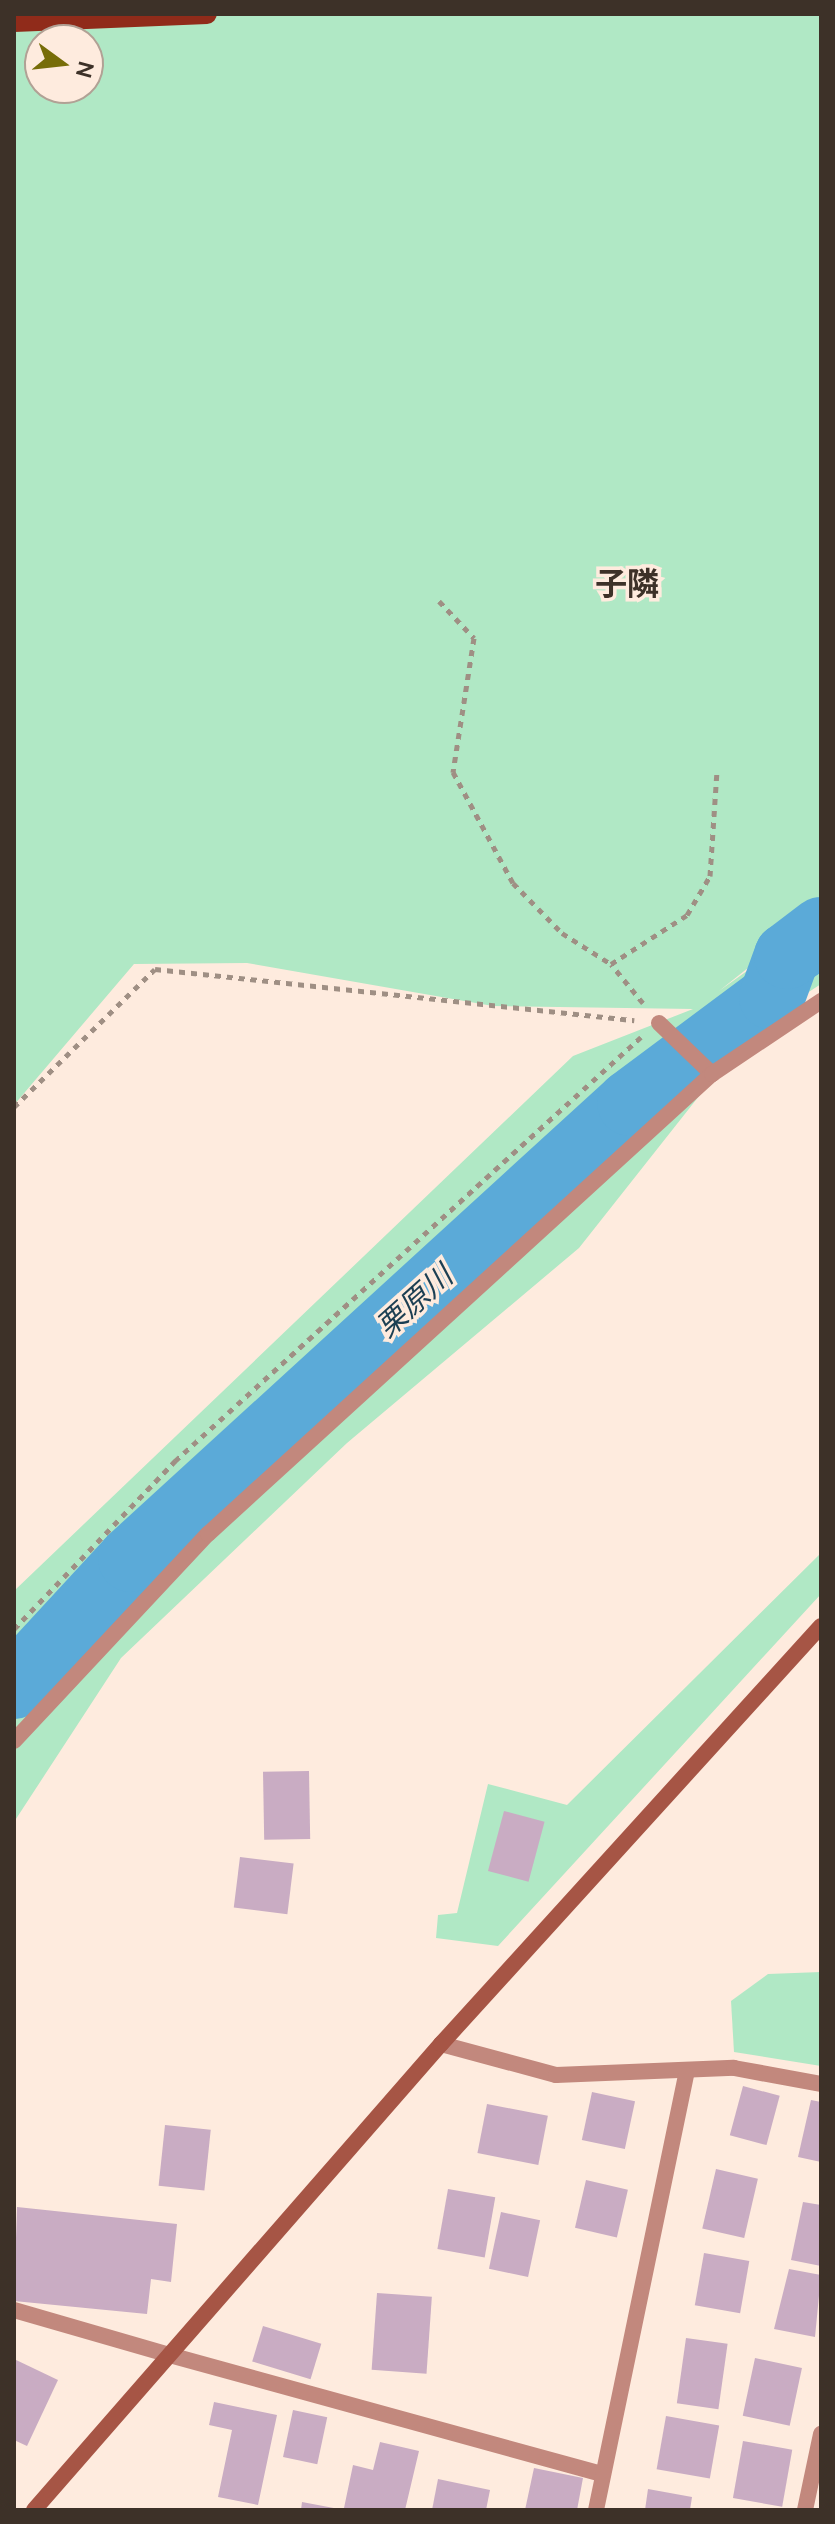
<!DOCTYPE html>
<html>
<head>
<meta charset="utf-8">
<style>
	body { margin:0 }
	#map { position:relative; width:835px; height:2524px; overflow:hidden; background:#feebde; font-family:Ubuntu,"Noto Sans JP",sans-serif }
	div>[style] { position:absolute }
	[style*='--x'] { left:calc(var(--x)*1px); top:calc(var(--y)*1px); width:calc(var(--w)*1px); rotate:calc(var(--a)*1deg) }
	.green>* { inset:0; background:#b0e8c5 }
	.stream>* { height:11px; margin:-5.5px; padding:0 5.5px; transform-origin:5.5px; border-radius:5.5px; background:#5baad8 }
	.river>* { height:66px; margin:-33px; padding:0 33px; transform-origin:33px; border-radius:33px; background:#5baad8 }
	.building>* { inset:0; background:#c9acc3; transform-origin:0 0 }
	.path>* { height:5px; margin-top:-2.5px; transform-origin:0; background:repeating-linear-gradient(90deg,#9f8f84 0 6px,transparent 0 12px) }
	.lane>* { height:16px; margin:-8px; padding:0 8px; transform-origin:8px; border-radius:8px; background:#c2887d }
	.street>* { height:16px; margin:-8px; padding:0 8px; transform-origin:8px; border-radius:8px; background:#c2887d }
	.secondary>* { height:16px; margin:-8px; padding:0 8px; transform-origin:8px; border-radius:8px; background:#a65545 }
	.primary>* { height:20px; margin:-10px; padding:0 10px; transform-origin:10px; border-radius:10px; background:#902b1a }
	span { translate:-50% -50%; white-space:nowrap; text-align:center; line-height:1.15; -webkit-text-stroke:7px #feebde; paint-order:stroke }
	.water-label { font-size:30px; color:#1c3f53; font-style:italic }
	.quarter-label { font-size:32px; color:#3d3128; font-weight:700 }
	.frame { position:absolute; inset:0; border:16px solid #3d3128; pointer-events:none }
	.north { position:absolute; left:24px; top:24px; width:80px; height:80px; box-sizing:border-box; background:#feebde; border:2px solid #b1a195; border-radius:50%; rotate:105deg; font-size:22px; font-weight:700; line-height:32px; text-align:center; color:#3d3128 }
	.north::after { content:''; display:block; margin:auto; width:28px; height:36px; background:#776d09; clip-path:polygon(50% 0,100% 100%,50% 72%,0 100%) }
</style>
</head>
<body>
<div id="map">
	<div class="green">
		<i style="clip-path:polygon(evenodd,14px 14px,821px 14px,821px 910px,719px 991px,821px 918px,821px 984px,752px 1029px,579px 1248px,347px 1443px,121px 1658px,14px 1822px,14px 1591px,573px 1056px,693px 1009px,493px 1006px,247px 963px,134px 964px,14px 1105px,14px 14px,40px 40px,88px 40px,88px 88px,40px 88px,40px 40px)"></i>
		<i style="clip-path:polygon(821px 1553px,821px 1594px,498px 1946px,436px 1938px,438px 1915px,457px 1913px,488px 1784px,567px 1805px)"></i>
		<i style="clip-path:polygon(821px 1972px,821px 2066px,734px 2052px,731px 2001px,768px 1974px)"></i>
	</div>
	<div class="stream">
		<i style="--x:772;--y:997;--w:59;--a:-33.1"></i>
	</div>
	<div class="river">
		<i style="--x:14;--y:1686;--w:173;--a:-47.3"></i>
		<i style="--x:131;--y:1559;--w:676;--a:-42.42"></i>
		<i style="--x:630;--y:1103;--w:177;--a:-36.7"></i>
		<i style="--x:772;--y:997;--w:44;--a:-69.9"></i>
		<i style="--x:787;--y:956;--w:43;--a:-37.4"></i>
	</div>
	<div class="building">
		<i style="left:309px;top:1771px;width:68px;height:46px;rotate:89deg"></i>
		<i style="left:504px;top:1811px;width:42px;height:62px;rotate:15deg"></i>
		<i style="left:240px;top:1857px;width:54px;height:51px;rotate:7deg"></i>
		<i style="left:743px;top:2086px;width:38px;height:51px;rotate:15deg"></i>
		<i style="left:592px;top:2092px;width:44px;height:49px;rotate:12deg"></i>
		<i style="clip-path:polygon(811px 2100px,821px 2102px,821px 2162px,798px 2157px)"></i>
		<i style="left:487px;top:2104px;width:62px;height:50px;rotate:11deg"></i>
		<i style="left:165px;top:2125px;width:46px;height:61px;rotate:6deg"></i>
		<i style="left:716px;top:2169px;width:43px;height:61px;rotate:13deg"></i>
		<i style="left:586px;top:2180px;width:43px;height:49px;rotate:13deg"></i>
		<i style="left:448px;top:2189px;width:48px;height:61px;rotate:10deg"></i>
		<i style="clip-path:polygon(803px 2202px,821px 2205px,821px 2266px,791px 2260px)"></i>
		<i style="clip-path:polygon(17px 2207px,177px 2224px,171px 2282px,151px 2279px,147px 2314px,14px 2301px)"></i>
		<i style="left:501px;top:2212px;width:40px;height:58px;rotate:12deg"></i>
		<i style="left:704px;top:2253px;width:46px;height:53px;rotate:10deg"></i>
		<i style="clip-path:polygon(789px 2269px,821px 2275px,815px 2337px,774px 2329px)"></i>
		<i style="left:377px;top:2293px;width:55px;height:77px;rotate:4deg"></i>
		<i style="left:263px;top:2326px;width:61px;height:37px;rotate:17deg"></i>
		<i style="left:686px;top:2338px;width:42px;height:66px;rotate:8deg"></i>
		<i style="left:755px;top:2358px;width:48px;height:59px;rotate:12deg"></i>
		<i style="clip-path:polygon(14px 2359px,58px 2380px,27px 2446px,14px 2440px)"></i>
		<i style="clip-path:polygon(214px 2402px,277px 2415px,258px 2505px,218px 2497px,232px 2430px,209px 2425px)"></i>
		<i style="left:293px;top:2410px;width:35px;height:48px;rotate:12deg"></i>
		<i style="left:666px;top:2416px;width:54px;height:54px;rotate:10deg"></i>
		<i style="left:743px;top:2441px;width:50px;height:58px;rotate:10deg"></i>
		<i style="clip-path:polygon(380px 2442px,419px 2451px,405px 2510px,344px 2508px,353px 2465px,373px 2470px)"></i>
		<i style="clip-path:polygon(534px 2468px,583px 2478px,577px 2510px,525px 2510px)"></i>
		<i style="clip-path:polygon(438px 2479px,490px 2490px,486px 2510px,432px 2510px)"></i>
		<i style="clip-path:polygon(648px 2489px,692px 2497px,690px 2510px,645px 2510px)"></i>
		<i style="clip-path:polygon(302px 2502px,339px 2509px,339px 2510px,301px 2510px)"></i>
	</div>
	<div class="path">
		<i style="--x:439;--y:601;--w:51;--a:46.6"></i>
		<i style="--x:474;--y:638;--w:136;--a:98.9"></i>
		<i style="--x:453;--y:772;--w:126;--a:61.6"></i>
		<i style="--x:513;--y:883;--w:70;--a:45.6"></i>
		<i style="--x:562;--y:933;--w:58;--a:32.3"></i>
		<i style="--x:643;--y:1003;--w:50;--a:-129.4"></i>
		<i style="--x:611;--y:964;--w:90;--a:-32.8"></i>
		<i style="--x:687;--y:915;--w:45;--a:-59.5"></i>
		<i style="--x:710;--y:876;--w:105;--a:-86.2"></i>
		<i style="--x:14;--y:1107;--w:197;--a:-44.4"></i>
		<i style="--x:155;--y:969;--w:482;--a:6.1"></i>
		<i style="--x:14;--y:1629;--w:233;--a:-46.2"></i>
		<i style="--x:175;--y:1461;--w:630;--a:-42.3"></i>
	</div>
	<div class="lane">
		<i style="--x:659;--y:1023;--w:74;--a:43.9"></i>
		<i style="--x:14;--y:1741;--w:284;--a:-46.9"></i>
		<i style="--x:208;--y:1534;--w:682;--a:-42.39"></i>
		<i style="--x:712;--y:1074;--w:131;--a:-33.8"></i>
		<i style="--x:166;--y:2354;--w:453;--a:15.4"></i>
	</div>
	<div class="street">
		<i style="--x:441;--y:2044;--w:119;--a:15.1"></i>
		<i style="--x:556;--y:2075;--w:178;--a:-2.3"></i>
		<i style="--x:734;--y:2068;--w:88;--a:10.4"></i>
		<i style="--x:14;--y:2310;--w:158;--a:16.1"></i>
		<i style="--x:596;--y:2510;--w:444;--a:-78.3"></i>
		<i style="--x:805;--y:2510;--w:78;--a:-78.1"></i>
	</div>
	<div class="secondary">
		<i style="--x:34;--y:2510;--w:619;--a:-48.87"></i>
		<i style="--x:441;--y:2044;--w:565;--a:-47.73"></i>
	</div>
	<div class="primary">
		<i style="--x:14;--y:22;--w:193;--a:-2.4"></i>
	</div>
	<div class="water-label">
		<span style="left:414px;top:1301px;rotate:-42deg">栗原川</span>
	</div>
	<div class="quarter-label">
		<span style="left:627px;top:583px">子隣</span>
	</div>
	<div class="frame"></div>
	<div class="north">N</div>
</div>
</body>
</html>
